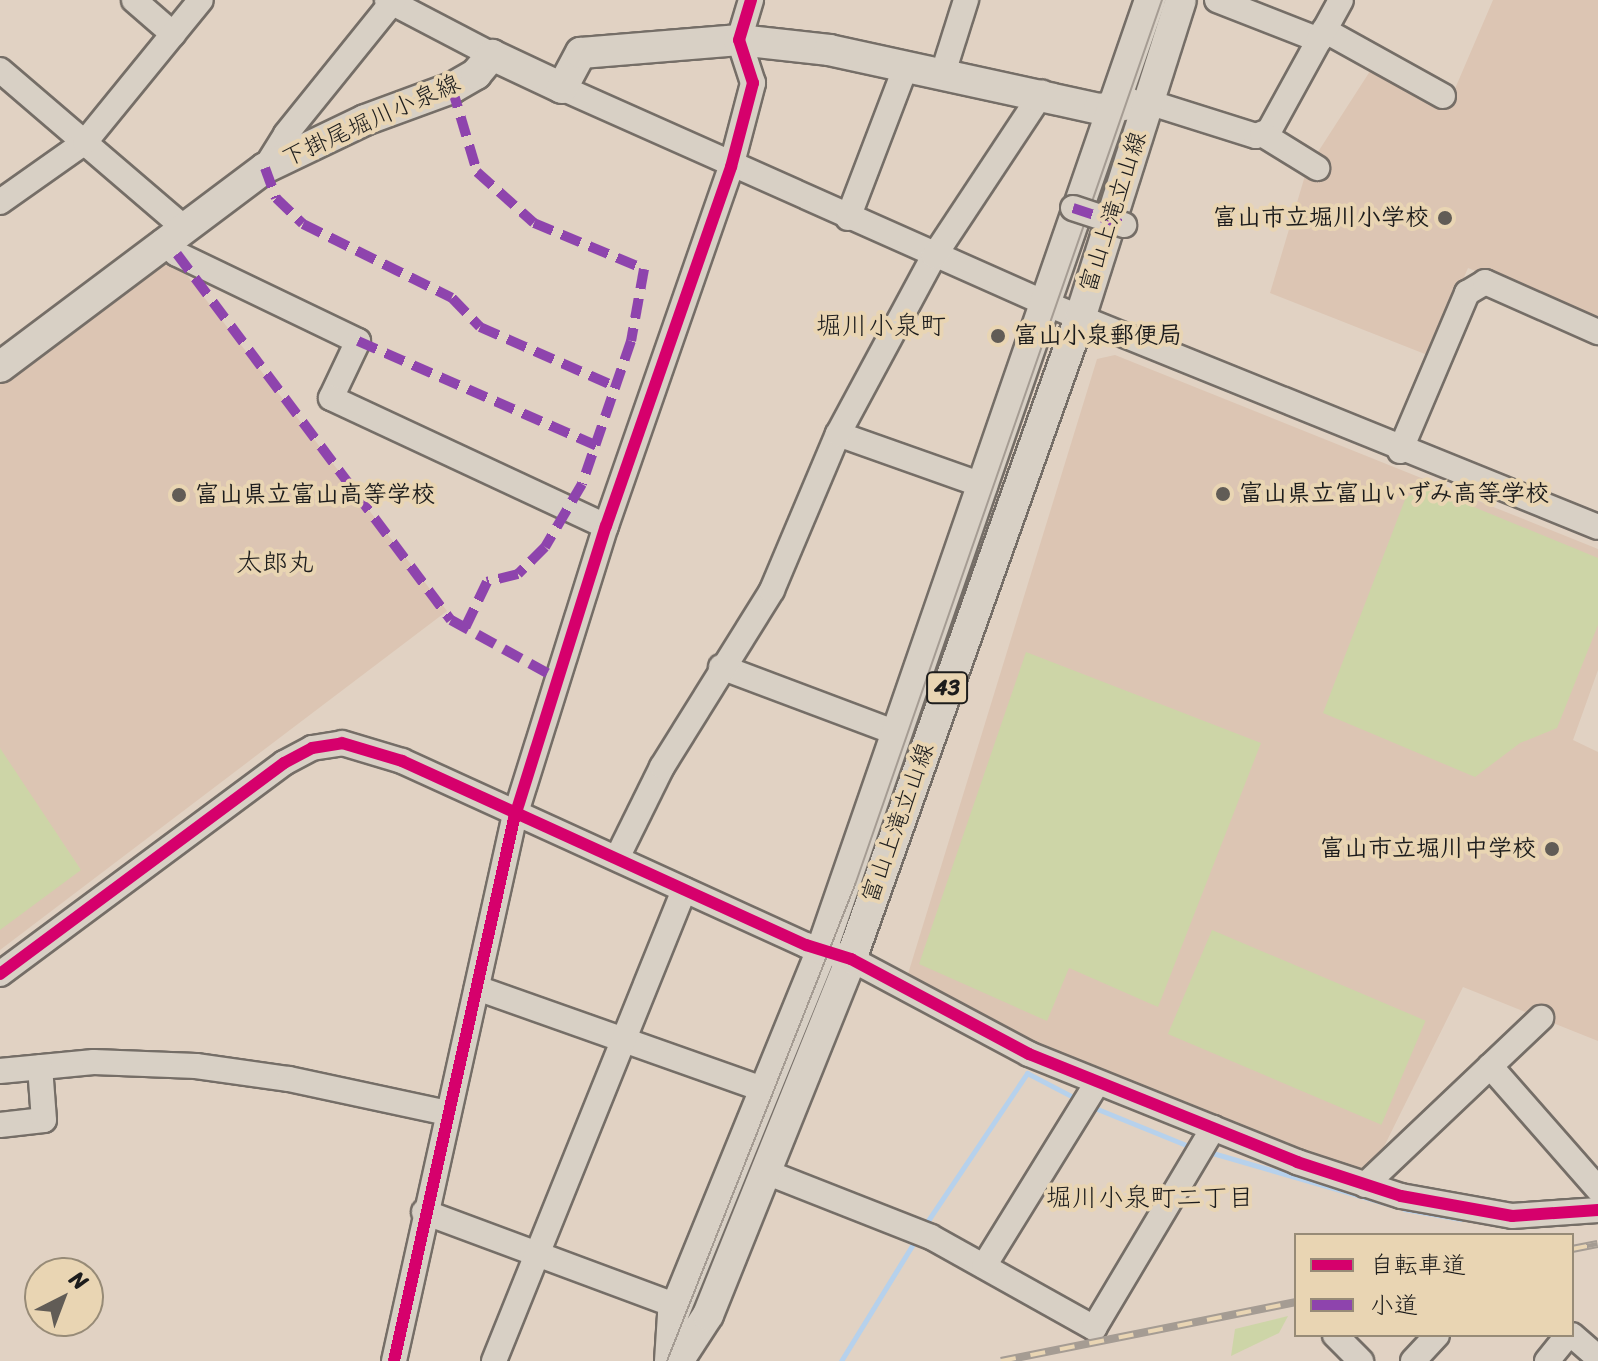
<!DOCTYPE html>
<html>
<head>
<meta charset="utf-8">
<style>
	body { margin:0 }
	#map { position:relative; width:1598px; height:1361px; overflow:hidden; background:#e1d2c3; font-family:Sriracha,"Klee One",sans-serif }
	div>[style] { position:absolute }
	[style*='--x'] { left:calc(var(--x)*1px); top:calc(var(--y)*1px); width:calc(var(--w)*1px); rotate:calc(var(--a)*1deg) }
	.built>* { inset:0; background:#dcc5b3 }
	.green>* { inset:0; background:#cdd5a7; transform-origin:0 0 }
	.stream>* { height:5px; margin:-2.5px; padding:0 2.5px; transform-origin:2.5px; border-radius:2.5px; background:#b6d1ec }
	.roads { filter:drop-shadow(2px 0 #756e67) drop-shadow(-2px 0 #756e67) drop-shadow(0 2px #756e67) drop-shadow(0 -2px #756e67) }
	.minor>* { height:24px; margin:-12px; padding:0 12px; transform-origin:12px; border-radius:12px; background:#d8d0c5 }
	.major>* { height:30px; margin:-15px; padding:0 15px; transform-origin:15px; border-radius:15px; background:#d8d0c5 }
	.tram>* { height:2px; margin:-1px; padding:0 1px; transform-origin:1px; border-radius:1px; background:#a59c93 }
	.rail>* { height:8px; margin-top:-4px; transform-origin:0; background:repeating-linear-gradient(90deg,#e9d5b3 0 15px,#a59c93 0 30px); box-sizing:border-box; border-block:2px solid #a59c93 }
	.bridges { filter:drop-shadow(2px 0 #756e67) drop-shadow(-2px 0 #756e67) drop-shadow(0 2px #756e67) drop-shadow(0 -2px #756e67) }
	.minor-bridge>* { height:24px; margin:-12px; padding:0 12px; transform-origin:12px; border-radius:12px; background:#d8d0c5 }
	.quiet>* { height:10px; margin-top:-5px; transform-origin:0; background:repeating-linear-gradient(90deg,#8e44ad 0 20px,transparent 0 30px) }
	.cycleway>* { height:12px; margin:-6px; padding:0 6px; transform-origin:6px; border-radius:6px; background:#d6006c }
	.dots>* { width:22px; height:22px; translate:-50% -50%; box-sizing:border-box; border:4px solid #e9d5b3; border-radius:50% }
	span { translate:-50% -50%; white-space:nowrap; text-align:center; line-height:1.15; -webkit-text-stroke:8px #e9d5b3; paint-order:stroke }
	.shield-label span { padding:2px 6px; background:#e9d5b3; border:2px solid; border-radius:6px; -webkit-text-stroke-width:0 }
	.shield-label { font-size:22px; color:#1c1c1c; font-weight:700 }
	.street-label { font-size:24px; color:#1c1c1c }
	.poi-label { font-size:24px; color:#1c1c1c; font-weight:700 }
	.right { translate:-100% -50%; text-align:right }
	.left { translate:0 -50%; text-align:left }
	.neighbourhood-label { font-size:26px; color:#1c1c1c }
	.legend { position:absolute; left:1294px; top:1233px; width:280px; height:104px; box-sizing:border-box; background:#e9d5b3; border:2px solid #978b77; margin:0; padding:10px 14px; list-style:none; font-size:24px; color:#1c1c1c }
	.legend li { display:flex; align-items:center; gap:16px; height:40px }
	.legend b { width:40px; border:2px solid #978b77 }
	.north { position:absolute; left:24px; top:1257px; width:80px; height:80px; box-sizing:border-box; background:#e9d5b3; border:2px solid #978b77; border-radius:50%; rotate:42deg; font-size:22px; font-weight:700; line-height:32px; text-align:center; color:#1c1c1c }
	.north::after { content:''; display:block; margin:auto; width:28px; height:36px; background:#615c56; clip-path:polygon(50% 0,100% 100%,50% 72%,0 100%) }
</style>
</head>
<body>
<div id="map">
	<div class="built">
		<i style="clip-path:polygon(1493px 0,1598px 0,1598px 321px,1468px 268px,1430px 356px,1270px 293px,1307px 169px,1374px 65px,1448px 105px)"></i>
		<i style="clip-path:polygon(169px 252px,447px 611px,0 950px,0 379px)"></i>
		<i style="clip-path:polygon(1115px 355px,1598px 549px,1598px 670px,1573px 740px,1598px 752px,1598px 1041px,1463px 987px,1365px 1185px,1034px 1045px,908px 974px,1097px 359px)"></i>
	</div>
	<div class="green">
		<i style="clip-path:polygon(1430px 489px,1598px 558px,1598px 625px,1557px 728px,1520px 743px,1475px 777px,1323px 713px,1406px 497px)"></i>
		<i style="clip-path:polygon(1026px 652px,1261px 743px,1158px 1007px,1069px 968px,1047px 1021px,919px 964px)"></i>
		<i style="clip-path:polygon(0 748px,81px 870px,0 930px)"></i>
		<i style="left:1212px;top:930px;width:232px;height:113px;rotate:23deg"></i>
		<i style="clip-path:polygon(1288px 1316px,1279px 1333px,1231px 1356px,1235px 1329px)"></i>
	</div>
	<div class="stream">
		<i style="--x:1090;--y:1106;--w:109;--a:22.1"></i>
		<i style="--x:1209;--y:1152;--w:194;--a:16.2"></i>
		<i style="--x:1404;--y:1209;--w:58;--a:10"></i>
		<i style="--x:923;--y:1228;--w:187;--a:-56.1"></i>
		<i style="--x:1027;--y:1073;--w:56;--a:27.5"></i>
		<i style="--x:841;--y:1361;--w:143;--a:-58.4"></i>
	</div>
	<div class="roads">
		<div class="minor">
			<i style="--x:134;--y:0;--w:52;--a:41.1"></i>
			<i style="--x:387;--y:0;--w:119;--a:27.6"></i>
			<i style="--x:1217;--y:0;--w:110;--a:21.4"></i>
			<i style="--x:1324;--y:30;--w:136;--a:29"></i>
			<i style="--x:0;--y:70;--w:241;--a:40.6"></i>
			<i style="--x:943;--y:73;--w:77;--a:-72.5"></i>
			<i style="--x:562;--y:88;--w:531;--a:24.01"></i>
			<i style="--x:1047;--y:304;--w:594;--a:22.03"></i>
			<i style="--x:1148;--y:102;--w:113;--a:17.5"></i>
			<i style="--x:1256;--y:136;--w:14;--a:-21"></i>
			<i style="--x:1269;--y:131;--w:149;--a:-61.2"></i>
			<i style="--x:1262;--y:134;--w:65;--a:31.7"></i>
			<i style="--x:265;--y:168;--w:40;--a:-58"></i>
			<i style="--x:286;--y:134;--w:172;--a:-51.1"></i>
			<i style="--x:0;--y:202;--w:104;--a:-35.2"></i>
			<i style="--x:85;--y:142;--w:183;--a:-50.8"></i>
			<i style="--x:848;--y:218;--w:163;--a:-69.1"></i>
			<i style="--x:162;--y:242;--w:19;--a:39"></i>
			<i style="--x:177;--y:254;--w:201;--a:25.7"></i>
			<i style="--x:358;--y:341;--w:63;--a:115.3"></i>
			<i style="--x:331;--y:398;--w:303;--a:25"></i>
			<i style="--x:838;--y:434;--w:156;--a:19.5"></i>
			<i style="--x:1400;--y:451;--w:172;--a:-67"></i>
			<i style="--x:1467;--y:293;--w:21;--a:-31"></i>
			<i style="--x:1485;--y:282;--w:124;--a:23.9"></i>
			<i style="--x:721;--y:667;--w:188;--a:20.6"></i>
			<i style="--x:617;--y:858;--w:102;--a:-63.7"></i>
			<i style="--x:662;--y:767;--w:208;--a:-58.1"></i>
			<i style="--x:772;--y:590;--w:169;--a:-67.1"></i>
			<i style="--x:838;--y:434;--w:202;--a:-61.7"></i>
			<i style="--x:934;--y:256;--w:196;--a:-56.5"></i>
			<i style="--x:0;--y:974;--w:354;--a:-36.6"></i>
			<i style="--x:284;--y:763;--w:32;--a:-28"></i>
			<i style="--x:312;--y:748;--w:30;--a:-9"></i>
			<i style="--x:342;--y:743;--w:63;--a:16.7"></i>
			<i style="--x:402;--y:761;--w:444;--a:24.5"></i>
			<i style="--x:806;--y:945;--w:47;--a:17.3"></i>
			<i style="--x:851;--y:959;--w:202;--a:28.1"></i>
			<i style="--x:1029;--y:1054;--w:289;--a:21.9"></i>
			<i style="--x:1297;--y:1162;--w:109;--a:18.1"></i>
			<i style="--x:1401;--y:1196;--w:113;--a:10.2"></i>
			<i style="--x:1512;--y:1216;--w:86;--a:-4"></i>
			<i style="--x:477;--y:988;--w:303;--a:19.5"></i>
			<i style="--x:1490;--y:1066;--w:164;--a:48.7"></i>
			<i style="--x:0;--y:1071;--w:94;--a:-5.5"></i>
			<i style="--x:94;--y:1062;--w:102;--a:2.2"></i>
			<i style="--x:196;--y:1066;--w:94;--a:8"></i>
			<i style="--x:289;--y:1079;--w:162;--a:12.1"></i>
			<i style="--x:0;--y:1125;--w:44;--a:-6.5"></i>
			<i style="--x:44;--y:1120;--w:53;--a:-94.3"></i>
			<i style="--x:766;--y:1172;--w:177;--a:21.5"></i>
			<i style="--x:931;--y:1237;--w:187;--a:29.2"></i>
			<i style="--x:1094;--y:1328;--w:233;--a:-59.2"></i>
			<i style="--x:1365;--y:1185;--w:243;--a:-43.5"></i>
			<i style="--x:424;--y:1212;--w:270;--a:20.4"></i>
			<i style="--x:984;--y:1266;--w:215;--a:-58.3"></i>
			<i style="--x:1335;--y:1335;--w:37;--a:45"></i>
			<i style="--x:1572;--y:1335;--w:35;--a:41"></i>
			<i style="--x:394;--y:1361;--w:555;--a:-77.52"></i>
			<i style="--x:514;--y:819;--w:307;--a:-72.6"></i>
			<i style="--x:606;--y:526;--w:380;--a:-70.8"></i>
			<i style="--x:731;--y:167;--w:87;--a:-75.3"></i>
			<i style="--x:753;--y:83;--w:45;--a:-108"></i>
			<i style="--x:739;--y:40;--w:42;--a:-73.3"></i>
			<i style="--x:494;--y:1361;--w:508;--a:-68.03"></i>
			<i style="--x:1413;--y:1361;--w:35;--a:-47"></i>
			<i style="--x:1547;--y:1361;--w:33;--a:-51"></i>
		</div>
		<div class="major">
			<i style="--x:0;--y:367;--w:331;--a:-36.9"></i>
			<i style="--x:265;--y:168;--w:111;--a:-25.6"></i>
			<i style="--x:365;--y:120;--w:93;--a:-20.2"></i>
			<i style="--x:452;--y:88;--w:28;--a:-30"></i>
			<i style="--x:476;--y:74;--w:25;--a:-50"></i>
			<i style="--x:492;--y:55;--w:77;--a:25.2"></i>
			<i style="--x:562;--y:88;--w:40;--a:-62"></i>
			<i style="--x:581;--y:53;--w:159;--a:-4.7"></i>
			<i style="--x:739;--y:40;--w:91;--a:6.3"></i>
			<i style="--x:829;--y:50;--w:276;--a:12.3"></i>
			<i style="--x:1099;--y:109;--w:32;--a:-9"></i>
			<i style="--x:670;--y:1361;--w:46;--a:-86.3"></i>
			<i style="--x:673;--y:1315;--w:395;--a:-67.8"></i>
			<i style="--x:822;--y:949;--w:1004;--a:-70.93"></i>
			<i style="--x:678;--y:1361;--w:55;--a:-56.9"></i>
			<i style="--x:708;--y:1315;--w:384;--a:-68.1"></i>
			<i style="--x:851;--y:959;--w:684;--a:-70.35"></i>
			<i style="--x:1081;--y:315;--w:330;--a:-72.4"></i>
		</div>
	</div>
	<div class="tram">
		<i style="--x:667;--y:1361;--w:512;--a:-68.45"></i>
		<i style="--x:855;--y:885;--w:937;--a:-70.87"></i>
	</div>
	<div class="rail">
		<i style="--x:1572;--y:1249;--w:26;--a:-11"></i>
		<i style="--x:1001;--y:1361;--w:301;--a:-11.3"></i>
	</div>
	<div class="bridges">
		<div class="minor-bridge">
			<i style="--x:1073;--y:208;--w:54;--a:18.4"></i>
		</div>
	</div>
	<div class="quiet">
		<i style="--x:452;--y:88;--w:88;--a:73.4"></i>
		<i style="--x:477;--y:172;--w:76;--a:41.8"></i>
		<i style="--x:534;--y:223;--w:119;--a:22.7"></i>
		<i style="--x:644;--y:269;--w:73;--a:100.2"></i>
		<i style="--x:631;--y:341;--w:151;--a:108.9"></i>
		<i style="--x:582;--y:484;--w:73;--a:120.4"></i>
		<i style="--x:545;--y:547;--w:38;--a:135"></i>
		<i style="--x:518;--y:574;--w:32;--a:166"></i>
		<i style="--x:487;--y:582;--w:51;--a:115.6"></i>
		<i style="--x:265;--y:168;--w:32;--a:70"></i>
		<i style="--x:276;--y:198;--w:37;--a:44"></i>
		<i style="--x:303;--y:224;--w:166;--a:26.4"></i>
		<i style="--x:452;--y:298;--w:40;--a:46"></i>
		<i style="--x:480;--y:327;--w:149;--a:23.8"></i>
		<i style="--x:1073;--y:208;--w:54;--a:18.4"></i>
		<i style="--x:177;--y:254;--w:457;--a:53.2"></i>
		<i style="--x:451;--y:620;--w:122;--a:28.9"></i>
		<i style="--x:358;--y:341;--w:261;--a:23.7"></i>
	</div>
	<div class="cycleway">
		<i style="--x:0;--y:974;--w:354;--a:-36.6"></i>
		<i style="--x:284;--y:763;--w:32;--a:-28"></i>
		<i style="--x:312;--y:748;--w:30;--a:-9"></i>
		<i style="--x:342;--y:743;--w:63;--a:16.7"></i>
		<i style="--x:402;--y:761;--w:444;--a:24.5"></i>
		<i style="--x:806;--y:945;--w:47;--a:17.3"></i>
		<i style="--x:851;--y:959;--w:202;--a:28.1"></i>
		<i style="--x:1029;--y:1054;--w:289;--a:21.9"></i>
		<i style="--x:1297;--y:1162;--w:109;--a:18.1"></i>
		<i style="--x:1401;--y:1196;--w:113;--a:10.2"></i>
		<i style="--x:1512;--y:1216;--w:86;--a:-4"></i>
		<i style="--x:394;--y:1361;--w:555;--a:-77.52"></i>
		<i style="--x:514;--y:819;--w:307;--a:-72.6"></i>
		<i style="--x:606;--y:526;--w:380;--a:-70.8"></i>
		<i style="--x:731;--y:167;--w:87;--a:-75.3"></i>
		<i style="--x:753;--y:83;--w:45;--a:-108"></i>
		<i style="--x:739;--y:40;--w:42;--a:-73.3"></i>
	</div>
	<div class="dots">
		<i style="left:1445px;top:218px;background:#615c56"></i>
		<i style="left:998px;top:336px;background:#615c56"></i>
		<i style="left:1223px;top:494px;background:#615c56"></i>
		<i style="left:179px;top:495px;background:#615c56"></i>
		<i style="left:1552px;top:849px;background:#615c56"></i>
	</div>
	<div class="shield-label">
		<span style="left:947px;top:688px">43</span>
	</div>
	<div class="street-label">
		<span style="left:371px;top:121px;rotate:-24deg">下掛尾堀川小泉線</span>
		<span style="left:1113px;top:212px;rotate:-72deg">富山上滝立山線</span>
		<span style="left:898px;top:823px;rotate:-70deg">富山上滝立山線</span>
	</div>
	<div class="poi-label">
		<span class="right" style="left:1429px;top:218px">富山市立堀川小学校</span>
		<span class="left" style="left:1014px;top:336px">富山小泉郵便局</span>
		<span class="left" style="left:1239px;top:494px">富山県立富山いずみ高等学校</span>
		<span class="left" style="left:195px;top:495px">富山県立富山高等学校</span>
		<span class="right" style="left:1536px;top:849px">富山市立堀川中学校</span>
	</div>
	<div class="neighbourhood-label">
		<span style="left:881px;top:326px">堀川小泉町</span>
		<span style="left:275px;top:563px">太郎丸</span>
		<span style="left:1150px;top:1198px">堀川小泉町二丁目</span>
	</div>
	<ul class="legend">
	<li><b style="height:10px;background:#d6006c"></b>自転車道</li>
	<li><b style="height:10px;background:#8e44ad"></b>小道</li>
	</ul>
	<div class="north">N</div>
</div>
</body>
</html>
